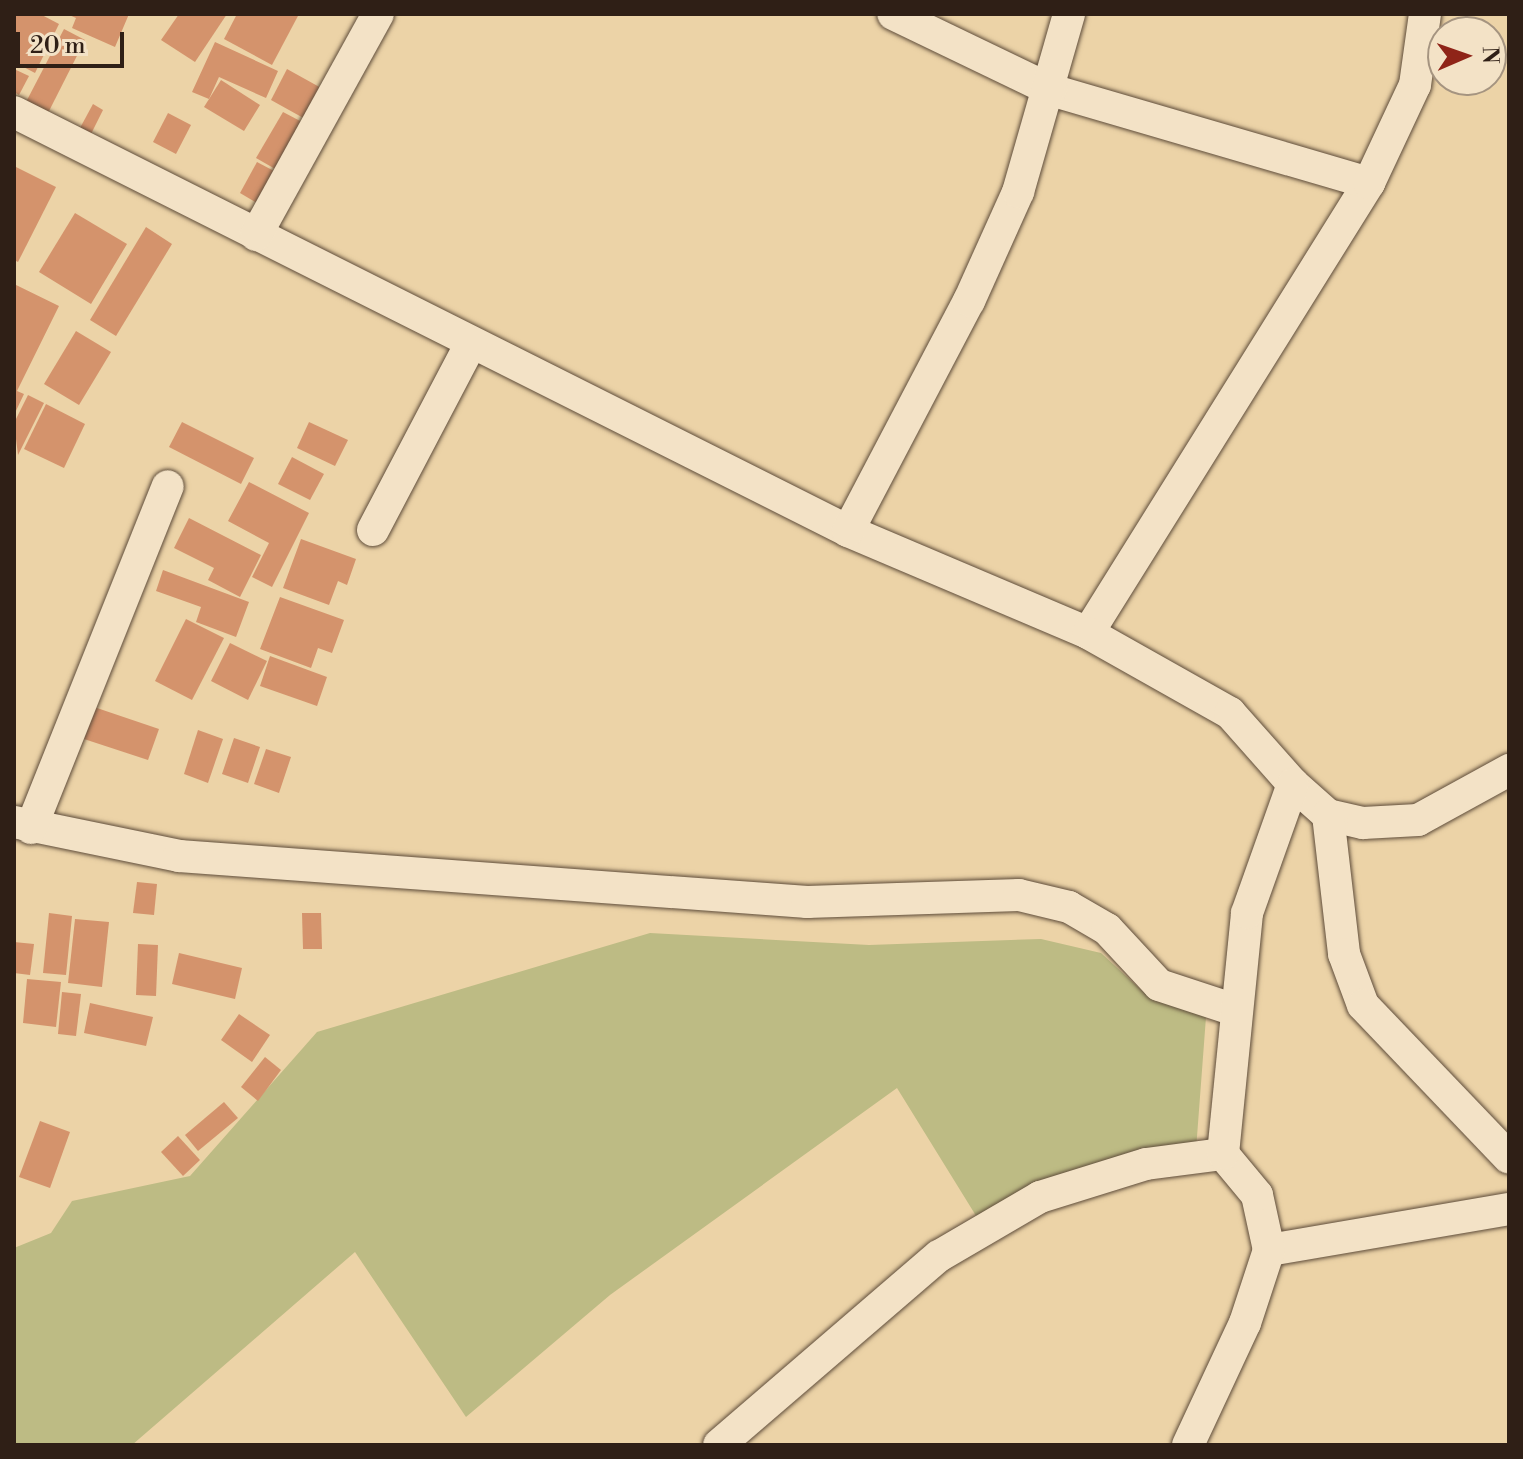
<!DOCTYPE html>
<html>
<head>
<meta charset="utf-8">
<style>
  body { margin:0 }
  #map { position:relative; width:1523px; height:1459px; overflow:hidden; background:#ecd3a7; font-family:"Libre Bodoni",serif }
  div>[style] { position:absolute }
  .green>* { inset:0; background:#bdbb84 }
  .building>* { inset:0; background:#d4936c }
  .roads { filter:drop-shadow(0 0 2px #5e4c3a) drop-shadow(0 0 2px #5e4c3a) }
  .minor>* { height:32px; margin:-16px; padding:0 16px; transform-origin:16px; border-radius:16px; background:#f3e2c6 }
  span { translate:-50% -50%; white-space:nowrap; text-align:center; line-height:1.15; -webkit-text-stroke:6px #f3e2c6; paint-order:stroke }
  .frame { position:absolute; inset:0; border:16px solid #2f1f16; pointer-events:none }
  .north { position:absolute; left:1427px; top:16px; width:80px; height:80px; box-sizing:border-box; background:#f3e2c6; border:2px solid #a59480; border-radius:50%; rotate:88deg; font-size:22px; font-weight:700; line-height:32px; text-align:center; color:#2f1f16 }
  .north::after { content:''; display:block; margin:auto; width:28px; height:36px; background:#8f2418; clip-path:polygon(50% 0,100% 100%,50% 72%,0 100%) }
  .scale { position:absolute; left:16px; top:32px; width:108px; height:36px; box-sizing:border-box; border:4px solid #2f1f16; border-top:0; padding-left:10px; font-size:24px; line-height:28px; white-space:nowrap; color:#2f1f16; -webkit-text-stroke:6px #f3e2c6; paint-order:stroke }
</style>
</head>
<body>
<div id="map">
  <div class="green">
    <i style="clip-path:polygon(650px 933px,869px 945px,1041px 939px,1101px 953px,1151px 999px,1206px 1017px,1196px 1150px,978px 1219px,897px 1088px,610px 1295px,466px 1417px,355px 1252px,132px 1445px,14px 1445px,14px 1248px,51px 1233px,72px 1201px,190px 1176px,317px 1032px)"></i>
  </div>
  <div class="building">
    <i style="clip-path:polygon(14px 14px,40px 14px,59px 24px,35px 73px,14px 62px)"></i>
    <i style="clip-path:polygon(67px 14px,129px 14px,115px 47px,72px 28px,76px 18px)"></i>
    <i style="clip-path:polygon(179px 14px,227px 14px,195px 62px,161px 40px)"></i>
    <i style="clip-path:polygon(237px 14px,299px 14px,272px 65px,224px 39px)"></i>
    <i style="clip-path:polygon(64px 29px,85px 40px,48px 113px,26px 102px)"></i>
    <i style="clip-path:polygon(215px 42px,278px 71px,266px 98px,219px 77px,209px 99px,192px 92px)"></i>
    <i style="clip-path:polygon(14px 69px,29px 76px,19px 95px,14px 92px)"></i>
    <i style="clip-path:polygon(287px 69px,323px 89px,307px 120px,271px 100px)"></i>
    <i style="clip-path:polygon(221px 80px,260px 105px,244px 131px,204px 107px)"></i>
    <i style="clip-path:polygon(93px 104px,103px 110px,91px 134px,80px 128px)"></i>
    <i style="clip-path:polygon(283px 112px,304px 123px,277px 170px,256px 158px)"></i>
    <i style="clip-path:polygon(168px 113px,191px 125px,176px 154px,153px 142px)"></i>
    <i style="clip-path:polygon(257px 162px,274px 171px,257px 203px,240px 193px)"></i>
    <i style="clip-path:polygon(14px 166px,56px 187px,18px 262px,14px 260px)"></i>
    <i style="clip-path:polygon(75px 213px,127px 244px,91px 304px,39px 272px)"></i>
    <i style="clip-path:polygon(146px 227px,172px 244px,116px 336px,90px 320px)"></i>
    <i style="clip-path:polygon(14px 284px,59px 306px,17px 391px,24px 394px,14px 415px)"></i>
    <i style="clip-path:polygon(76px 331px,111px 352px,79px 405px,44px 384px)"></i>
    <i style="clip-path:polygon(28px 395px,44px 403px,18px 455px,14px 423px)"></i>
    <i style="clip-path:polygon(46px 404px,85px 424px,64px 468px,24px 449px)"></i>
    <i style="clip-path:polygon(182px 422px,254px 458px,241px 484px,169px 447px)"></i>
    <i style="clip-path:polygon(309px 422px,348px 440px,335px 466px,297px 448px)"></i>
    <i style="clip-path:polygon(292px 457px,324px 474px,310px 500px,278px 484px)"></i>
    <i style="clip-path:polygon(249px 482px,309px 513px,272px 587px,252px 577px,269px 543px,228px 521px)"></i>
    <i style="clip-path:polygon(189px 518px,261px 555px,240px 597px,208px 580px,214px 568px,174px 548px)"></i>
    <i style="clip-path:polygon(301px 539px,356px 559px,347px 585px,338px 581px,329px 605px,283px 588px)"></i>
    <i style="clip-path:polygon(163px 570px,249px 602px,236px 637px,196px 622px,201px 607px,156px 591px)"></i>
    <i style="clip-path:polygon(280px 597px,344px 620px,332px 653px,318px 648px,311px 668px,260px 649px)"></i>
    <i style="clip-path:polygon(186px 619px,224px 638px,192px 700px,155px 681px)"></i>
    <i style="clip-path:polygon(230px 643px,267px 661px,248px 700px,211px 681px)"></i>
    <i style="clip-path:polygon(270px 656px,327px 677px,317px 706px,260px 686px)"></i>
    <i style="clip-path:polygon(94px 707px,159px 729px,148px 760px,84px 739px)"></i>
    <i style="clip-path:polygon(198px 730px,223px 739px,208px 783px,184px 774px)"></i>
    <i style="clip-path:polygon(234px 738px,260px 747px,248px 783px,222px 774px)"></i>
    <i style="clip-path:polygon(266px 749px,291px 757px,279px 793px,254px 784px)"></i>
    <i style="clip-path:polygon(137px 882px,157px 884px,154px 915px,133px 913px)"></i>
    <i style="clip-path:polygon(49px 913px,72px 916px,66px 975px,43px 973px)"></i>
    <i style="clip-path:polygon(302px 913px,321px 913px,322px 949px,303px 949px)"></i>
    <i style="clip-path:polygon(75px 919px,109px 922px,102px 987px,68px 983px)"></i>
    <i style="clip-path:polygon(14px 942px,34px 944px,30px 975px,14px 973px)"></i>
    <i style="clip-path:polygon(138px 944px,158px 945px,156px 996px,136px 995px)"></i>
    <i style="clip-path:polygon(179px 953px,242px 968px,235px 999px,172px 984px)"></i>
    <i style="clip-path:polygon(27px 979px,61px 982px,56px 1027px,23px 1023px)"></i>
    <i style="clip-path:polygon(62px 992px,81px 994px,76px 1036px,58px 1034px)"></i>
    <i style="clip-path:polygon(90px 1003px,153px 1017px,146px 1046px,84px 1033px)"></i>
    <i style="clip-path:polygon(239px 1014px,270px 1035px,252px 1062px,221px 1040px)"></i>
    <i style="clip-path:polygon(265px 1057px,281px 1070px,258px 1101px,241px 1087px)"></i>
    <i style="clip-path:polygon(224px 1102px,238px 1118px,198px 1151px,185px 1135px)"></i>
    <i style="clip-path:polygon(40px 1121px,70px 1132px,50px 1188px,19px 1177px)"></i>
    <i style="clip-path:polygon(178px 1136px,200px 1160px,183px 1176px,161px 1152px)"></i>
  </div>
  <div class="roads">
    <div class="minor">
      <i style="left:14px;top:112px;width:933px;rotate:26.67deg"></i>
      <i style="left:848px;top:531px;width:261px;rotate:23deg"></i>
      <i style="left:1088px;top:633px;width:531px;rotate:-58.02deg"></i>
      <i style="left:1369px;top:183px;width:331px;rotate:-163.7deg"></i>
      <i style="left:1051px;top:90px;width:175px;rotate:-154.3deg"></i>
      <i style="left:1369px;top:183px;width:108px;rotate:-64.9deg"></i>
      <i style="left:1415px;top:85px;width:72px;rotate:-82deg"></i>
      <i style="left:256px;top:235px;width:252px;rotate:-61.1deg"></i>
      <i style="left:373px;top:530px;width:211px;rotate:-62.3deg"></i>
      <i style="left:848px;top:531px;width:260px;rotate:-62.3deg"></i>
      <i style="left:969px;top:301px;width:120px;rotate:-65.8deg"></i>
      <i style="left:1018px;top:192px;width:185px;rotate:-74deg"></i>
      <i style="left:1088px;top:633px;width:163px;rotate:29.4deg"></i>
      <i style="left:1230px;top:713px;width:95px;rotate:48.4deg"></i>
      <i style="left:1293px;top:784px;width:47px;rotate:41.5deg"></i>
      <i style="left:1328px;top:815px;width:36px;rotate:13deg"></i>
      <i style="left:1363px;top:823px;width:55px;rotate:-3.1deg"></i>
      <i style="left:1418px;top:820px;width:104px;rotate:-28.8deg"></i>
      <i style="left:1328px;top:815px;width:140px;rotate:83.4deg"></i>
      <i style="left:1344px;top:954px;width:54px;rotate:69.6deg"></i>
      <i style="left:1363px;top:1005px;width:211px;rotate:46.3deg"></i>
      <i style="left:14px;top:822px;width:168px;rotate:11.6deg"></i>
      <i style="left:179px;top:856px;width:630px;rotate:4.19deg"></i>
      <i style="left:807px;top:902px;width:212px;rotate:-1.9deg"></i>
      <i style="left:1019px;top:895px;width:51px;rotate:13.5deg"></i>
      <i style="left:1069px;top:907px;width:44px;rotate:30.1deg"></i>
      <i style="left:1107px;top:929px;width:76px;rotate:47.1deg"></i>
      <i style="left:1159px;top:985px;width:80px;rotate:18.2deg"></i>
      <i style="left:31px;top:828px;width:368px;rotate:-68.2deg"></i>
      <i style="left:1269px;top:1250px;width:243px;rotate:-9.7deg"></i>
      <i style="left:719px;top:1445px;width:290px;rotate:-40.7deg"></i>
      <i style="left:939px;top:1256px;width:117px;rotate:-30.3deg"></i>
      <i style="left:1040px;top:1197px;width:111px;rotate:-17.3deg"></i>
      <i style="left:1146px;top:1164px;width:78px;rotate:-7.4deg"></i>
      <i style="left:1188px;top:1445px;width:135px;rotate:-65deg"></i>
      <i style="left:1245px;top:1323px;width:77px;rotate:-71.8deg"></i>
      <i style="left:1269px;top:1250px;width:56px;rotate:-102.3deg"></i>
      <i style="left:1257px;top:1195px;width:53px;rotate:-129.7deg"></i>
      <i style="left:1223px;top:1154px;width:242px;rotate:-84.3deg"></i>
      <i style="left:1247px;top:913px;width:137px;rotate:-70.4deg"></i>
    </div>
  </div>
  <div class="frame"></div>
  <div class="north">N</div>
  <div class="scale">20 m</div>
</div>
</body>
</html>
